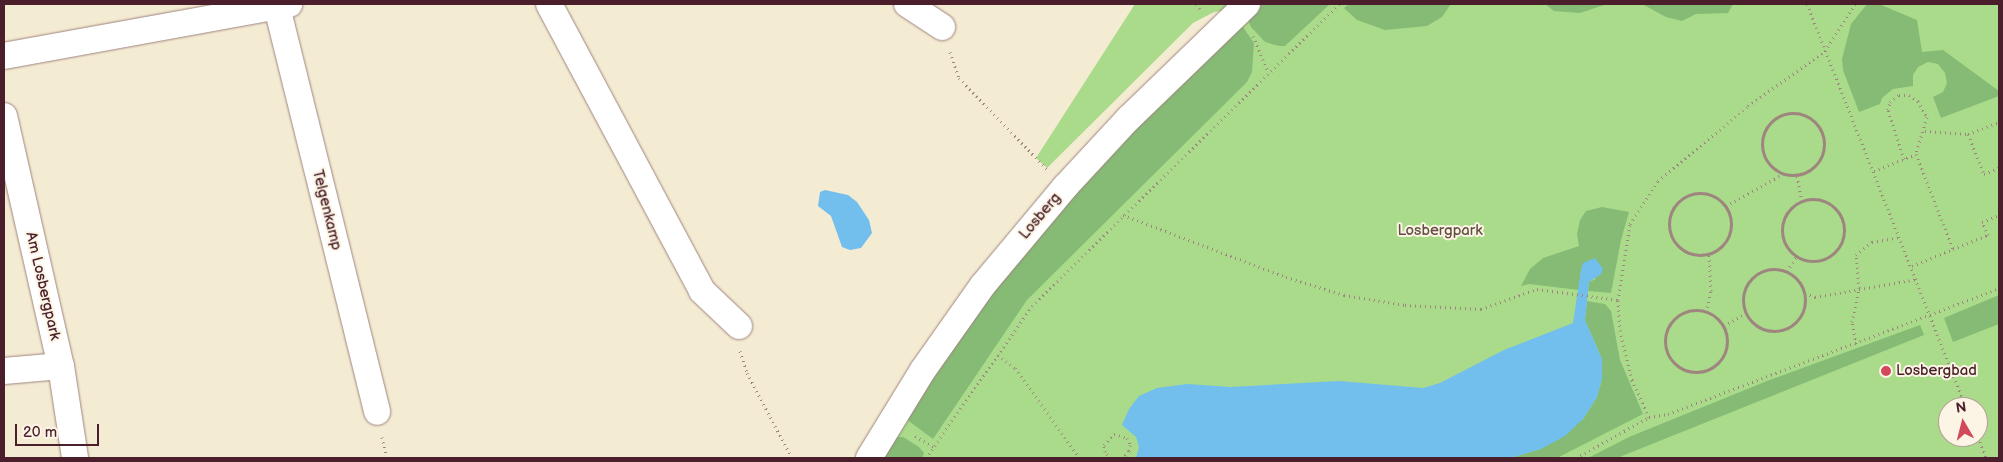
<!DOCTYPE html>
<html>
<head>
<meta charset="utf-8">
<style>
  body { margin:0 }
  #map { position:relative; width:2003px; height:462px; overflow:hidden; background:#f4ebd3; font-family:"Balsamiq Sans",sans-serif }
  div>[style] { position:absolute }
  .green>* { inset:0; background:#a9db8a }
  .forest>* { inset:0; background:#86bb76 }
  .water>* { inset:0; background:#72beec }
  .path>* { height:3px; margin-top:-1.5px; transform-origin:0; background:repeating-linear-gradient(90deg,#9f857f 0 1px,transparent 0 5px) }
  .path>.ring { margin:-1.5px; padding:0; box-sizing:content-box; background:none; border:3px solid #9f857f; border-radius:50% }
  .roads { filter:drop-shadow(0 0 1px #9f857f) drop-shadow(0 0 1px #9f857f) }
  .minor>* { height:26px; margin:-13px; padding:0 13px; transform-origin:13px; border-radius:13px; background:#fff }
  .dots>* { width:14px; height:14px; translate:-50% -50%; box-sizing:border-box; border:2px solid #fcf5e5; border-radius:50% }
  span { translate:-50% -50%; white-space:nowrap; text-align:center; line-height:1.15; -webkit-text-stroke:4px #fcf5e5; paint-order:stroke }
  .street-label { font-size:15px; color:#4a1f2b }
  .park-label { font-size:15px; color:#624e43 }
  .poi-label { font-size:15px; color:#4a1f2b }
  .left { translate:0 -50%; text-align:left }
  .frame { position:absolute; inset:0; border:5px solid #4a1f2b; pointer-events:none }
  .north { position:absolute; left:1938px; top:397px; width:50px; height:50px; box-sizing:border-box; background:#fcf5e5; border:1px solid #b59f9b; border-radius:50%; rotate:352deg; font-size:14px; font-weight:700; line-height:20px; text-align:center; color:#4a1f2b }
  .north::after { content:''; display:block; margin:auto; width:18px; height:22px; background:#d1495b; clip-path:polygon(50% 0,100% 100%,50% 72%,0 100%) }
  .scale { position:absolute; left:15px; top:424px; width:84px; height:22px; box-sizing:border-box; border:2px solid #4a1f2b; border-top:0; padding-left:6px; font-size:15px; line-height:18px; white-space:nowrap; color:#4a1f2b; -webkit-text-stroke:4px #fcf5e5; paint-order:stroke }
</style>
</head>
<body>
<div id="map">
  <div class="green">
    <i style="clip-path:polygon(1135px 4px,1230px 4px,1235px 9px,1214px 12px,1193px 23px,1047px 168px,1036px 158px)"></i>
    <i style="clip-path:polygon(evenodd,1259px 4px,1999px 4px,1999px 458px,882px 458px,906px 419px,1259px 4px,1948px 407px,1978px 407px,1978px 437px,1948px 437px,1948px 407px)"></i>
  </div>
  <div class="forest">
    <i style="clip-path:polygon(1259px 4px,1330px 4px,1285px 46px,1279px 46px,1265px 42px,1251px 27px,1247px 18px)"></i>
    <i style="clip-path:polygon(1349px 4px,1451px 4px,1442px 17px,1427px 26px,1385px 30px,1357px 20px,1344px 8px)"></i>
    <i style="clip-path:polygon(1545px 4px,1607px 4px,1580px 13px,1554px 11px)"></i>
    <i style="clip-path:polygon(1642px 4px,1733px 4px,1728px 13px,1696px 14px,1682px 21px,1666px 17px)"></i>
    <i style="clip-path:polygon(1867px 4px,1879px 4px,1917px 20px,1922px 52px,1943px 50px,1999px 91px,1999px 96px,1941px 118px,1933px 97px,1943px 92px,1947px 83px,1945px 73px,1938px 64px,1928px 62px,1918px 67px,1913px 75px,1913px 86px,1893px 89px,1882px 98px,1880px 104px,1859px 112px,1843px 70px,1842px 59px,1851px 24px)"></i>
    <i style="clip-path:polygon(1239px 26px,1243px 27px,1254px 43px,1252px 72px,1247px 82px,1027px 300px,933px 439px,906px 419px,999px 278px,1129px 129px)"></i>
    <i style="clip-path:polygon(1602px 207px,1629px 212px,1621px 240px,1611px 293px,1588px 291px,1589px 282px,1596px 279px,1581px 270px,1579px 290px,1529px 284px,1521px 286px,1530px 269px,1543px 258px,1579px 246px,1577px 234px,1580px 220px,1586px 211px)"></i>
    <i style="clip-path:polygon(1999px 295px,1999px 324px,1953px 342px,1944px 318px)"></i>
    <i style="clip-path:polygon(1587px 301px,1605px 304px,1611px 311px,1620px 360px,1643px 414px,1557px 458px,1511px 458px,1541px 449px,1583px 419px,1597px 397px,1602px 379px,1602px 359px,1585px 320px)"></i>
    <i style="clip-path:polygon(1920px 325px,1924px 335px,1617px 458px,1588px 458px,1629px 437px,1767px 381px)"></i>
    <i style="clip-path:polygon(895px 437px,903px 437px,919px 447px,924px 453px,922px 458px,882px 458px)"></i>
  </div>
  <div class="water">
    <i style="clip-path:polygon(825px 190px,848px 195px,857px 202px,869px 220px,872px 233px,861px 248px,850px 250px,842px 247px,831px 216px,818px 206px,820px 192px)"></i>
    <i style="clip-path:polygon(1595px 258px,1603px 269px,1601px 274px,1589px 282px,1585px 320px,1602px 359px,1602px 379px,1597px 397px,1583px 419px,1565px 436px,1541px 449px,1511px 458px,1136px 458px,1139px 447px,1136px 437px,1122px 425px,1129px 409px,1139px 396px,1157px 388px,1187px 384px,1231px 387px,1339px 381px,1423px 388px,1440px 383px,1504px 350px,1573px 323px,1581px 270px,1583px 263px)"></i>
  </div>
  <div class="path">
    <i style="left:1196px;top:4px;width:10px;rotate:53deg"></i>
    <i style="left:1807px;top:4px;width:433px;rotate:68.5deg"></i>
    <i style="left:1253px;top:36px;width:39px;rotate:67deg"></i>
    <i style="left:950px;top:52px;width:28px;rotate:71deg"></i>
    <i style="left:959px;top:78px;width:127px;rotate:46deg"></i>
    <i class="ring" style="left:1762px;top:113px;width:59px;height:59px"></i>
    <i style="left:1925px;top:131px;width:43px;rotate:4deg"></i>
    <i style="left:1968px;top:134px;width:33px;rotate:-21deg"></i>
    <i style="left:1968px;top:134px;width:43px;rotate:68.2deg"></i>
    <i style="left:1984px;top:174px;width:16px;rotate:-22deg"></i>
    <i style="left:1904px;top:159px;width:52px;rotate:-108.1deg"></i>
    <i style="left:1888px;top:110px;width:8px;rotate:-76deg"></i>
    <i style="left:1890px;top:102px;width:11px;rotate:-38deg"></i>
    <i style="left:1899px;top:95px;width:10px"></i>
    <i style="left:1909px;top:95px;width:11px;rotate:34deg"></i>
    <i style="left:1918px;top:101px;width:18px;rotate:61deg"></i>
    <i style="left:1927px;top:117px;width:39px;rotate:107deg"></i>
    <i style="left:1874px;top:171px;width:45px;rotate:-22deg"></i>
    <i style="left:1916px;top:154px;width:102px;rotate:68.7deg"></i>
    <i style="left:1953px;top:249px;width:38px;rotate:-22deg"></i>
    <i style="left:1988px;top:235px;width:14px;rotate:-115deg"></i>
    <i style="left:1982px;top:222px;width:18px;rotate:-22deg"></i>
    <i style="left:1797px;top:176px;width:25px;rotate:79deg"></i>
    <i class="ring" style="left:1669px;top:193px;width:59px;height:59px"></i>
    <i class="ring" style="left:1782px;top:199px;width:59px;height:59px"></i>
    <i style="left:1726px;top:206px;width:65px;rotate:-29.3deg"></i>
    <i style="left:1123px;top:215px;width:174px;rotate:20.8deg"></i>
    <i style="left:1286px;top:277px;width:61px;rotate:17.2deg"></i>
    <i style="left:1344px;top:295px;width:62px;rotate:9.3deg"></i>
    <i style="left:1405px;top:305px;width:76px;rotate:3deg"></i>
    <i style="left:1481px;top:309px;width:59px;rotate:-19.7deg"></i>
    <i style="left:1537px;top:289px;width:82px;rotate:7.7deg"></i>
    <i style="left:1912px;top:266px;width:44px;rotate:-22.5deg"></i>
    <i class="ring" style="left:1743px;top:269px;width:59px;height:59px"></i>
    <i style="left:1787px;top:271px;width:17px;rotate:-57deg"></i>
    <i style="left:1805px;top:293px;width:11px;rotate:22deg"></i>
    <i style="left:1815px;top:297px;width:104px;rotate:-10deg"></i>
    <i class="ring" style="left:1665px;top:310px;width:59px;height:59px"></i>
    <i style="left:1706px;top:312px;width:22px;rotate:-77deg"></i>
    <i style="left:1711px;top:291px;width:37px;rotate:-93deg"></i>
    <i style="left:1724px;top:326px;width:26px;rotate:-31deg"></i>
    <i style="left:1856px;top:344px;width:22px;rotate:-100deg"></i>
    <i style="left:1852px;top:322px;width:35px;rotate:-78deg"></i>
    <i style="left:1859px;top:288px;width:33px;rotate:-95deg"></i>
    <i style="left:1856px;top:255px;width:21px;rotate:-39deg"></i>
    <i style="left:1872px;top:242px;width:28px;rotate:-10deg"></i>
    <i style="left:740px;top:351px;width:23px;rotate:72deg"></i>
    <i style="left:747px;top:373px;width:96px;rotate:62.1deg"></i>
    <i style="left:998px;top:355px;width:21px;rotate:37deg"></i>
    <i style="left:1015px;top:368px;width:111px;rotate:54.2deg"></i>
    <i style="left:1649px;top:417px;width:41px;rotate:-114.7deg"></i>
    <i style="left:1632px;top:380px;width:50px;rotate:-103.8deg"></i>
    <i style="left:1620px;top:331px;width:31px;rotate:-94deg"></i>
    <i style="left:1618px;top:300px;width:77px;rotate:-81deg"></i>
    <i style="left:1630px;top:224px;width:51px;rotate:-56.9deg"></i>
    <i style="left:1658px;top:181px;width:117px;rotate:-39.8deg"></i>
    <i style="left:1748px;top:106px;width:95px;rotate:-35.5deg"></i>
    <i style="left:1825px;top:51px;width:56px;rotate:-57.4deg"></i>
    <i style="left:915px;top:436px;width:22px;rotate:30deg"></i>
    <i style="left:382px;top:437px;width:22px;rotate:77deg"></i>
    <i style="left:1978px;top:437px;width:22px;rotate:69deg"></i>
    <i style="left:926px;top:458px;width:185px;rotate:-55.1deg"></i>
    <i style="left:1032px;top:306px;width:431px;rotate:-44.5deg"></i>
    <i style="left:1111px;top:458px;width:8px;rotate:-135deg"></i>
    <i style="left:1105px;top:452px;width:7px;rotate:-98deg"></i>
    <i style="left:1104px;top:445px;width:15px;rotate:-48deg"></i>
    <i style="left:1114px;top:434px;width:14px;rotate:17deg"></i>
    <i style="left:1127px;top:438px;width:8px;rotate:67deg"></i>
    <i style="left:1130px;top:445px;width:6px;rotate:99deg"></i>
    <i style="left:1129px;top:451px;width:9px;rotate:131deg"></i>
    <i style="left:1576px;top:458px;width:84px;rotate:-29.3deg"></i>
    <i style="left:1649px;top:417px;width:19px;rotate:-9deg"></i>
    <i style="left:1668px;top:414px;width:354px;rotate:-20.8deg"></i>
  </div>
  <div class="roads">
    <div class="minor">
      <i style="left:549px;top:4px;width:325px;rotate:61.9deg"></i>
      <i style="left:702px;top:291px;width:51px;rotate:43.4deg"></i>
      <i style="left:907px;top:4px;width:42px;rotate:33.3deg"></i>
      <i style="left:277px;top:7px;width:417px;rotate:76.1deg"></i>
      <i style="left:4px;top:56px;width:290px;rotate:-10.3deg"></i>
      <i style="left:4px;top:116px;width:256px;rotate:77.2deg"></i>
      <i style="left:61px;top:366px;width:93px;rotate:81.3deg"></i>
      <i style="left:4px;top:371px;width:57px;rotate:-5deg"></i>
      <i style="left:869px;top:458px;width:103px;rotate:-58.5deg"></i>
      <i style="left:923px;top:370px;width:104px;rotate:-54.8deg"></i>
      <i style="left:983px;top:285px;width:128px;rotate:-50.1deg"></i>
      <i style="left:1065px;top:187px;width:94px;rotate:-47.2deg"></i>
      <i style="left:1129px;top:118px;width:164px;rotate:-44deg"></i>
    </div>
  </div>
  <div class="dots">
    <i style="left:1886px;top:371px;background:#d1495b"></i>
  </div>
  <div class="street-label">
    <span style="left:327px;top:210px;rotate:76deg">Telgenkamp</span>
    <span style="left:1040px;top:216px;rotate:-50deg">Losberg</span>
    <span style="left:43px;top:286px;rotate:77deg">Am Losbergpark</span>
  </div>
  <div class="park-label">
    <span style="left:1440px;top:231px">Losbergpark</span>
  </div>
  <div class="poi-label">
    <span class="left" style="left:1896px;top:371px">Losbergbad</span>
  </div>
  <div class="frame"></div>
  <div class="north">N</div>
  <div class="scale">20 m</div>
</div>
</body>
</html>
